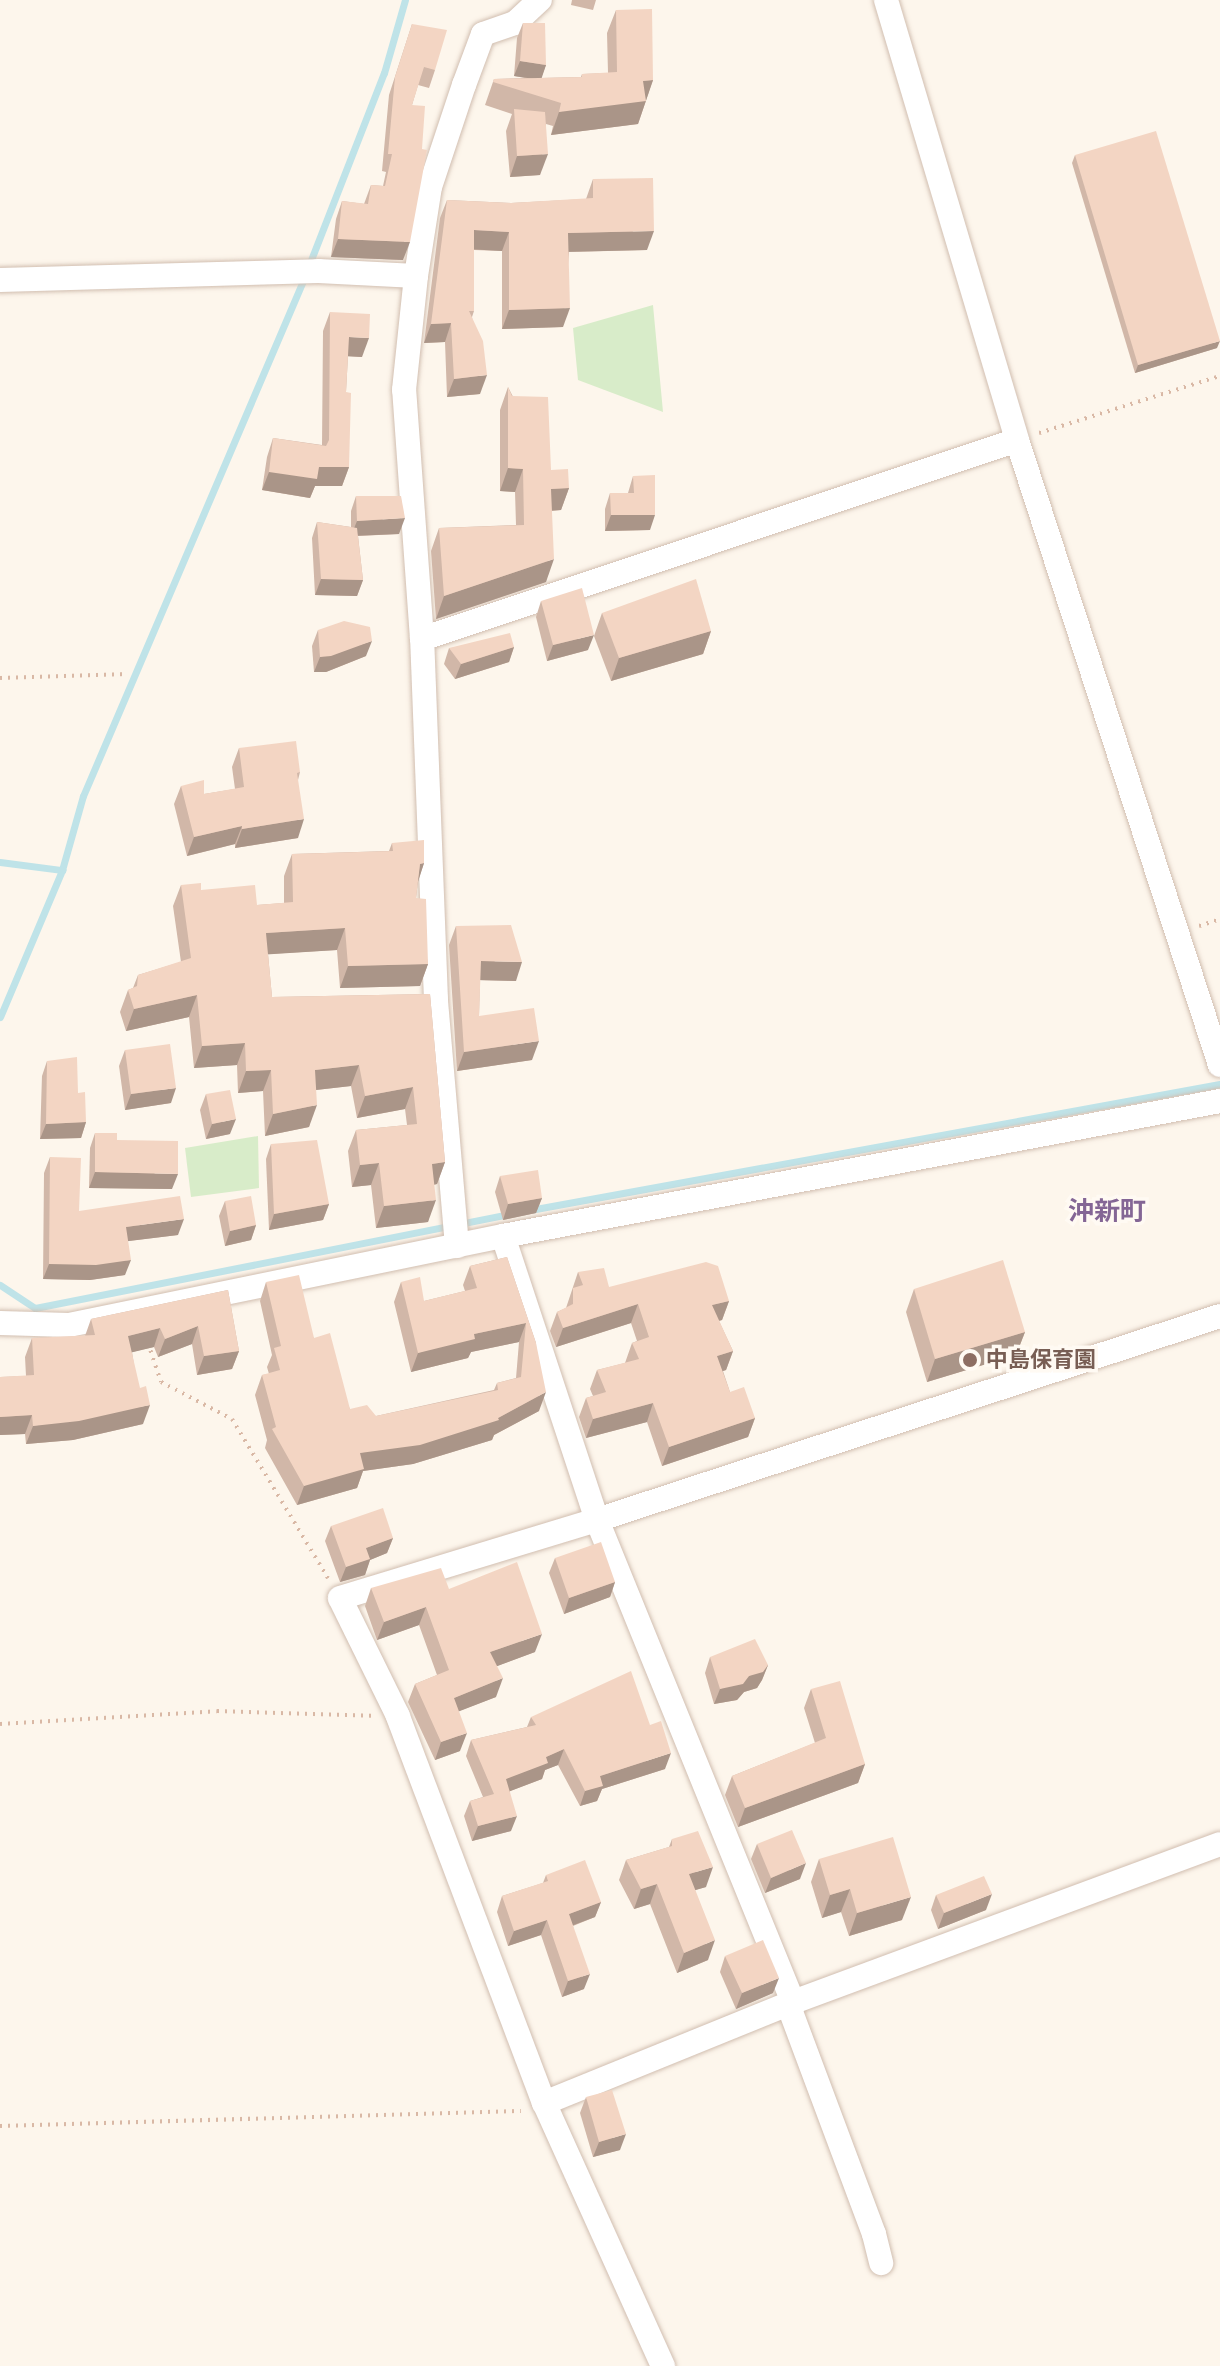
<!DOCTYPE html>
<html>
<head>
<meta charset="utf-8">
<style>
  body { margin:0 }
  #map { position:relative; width:1220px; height:2366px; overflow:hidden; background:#fdf6ec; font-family:"DM Sans","Noto Sans JP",sans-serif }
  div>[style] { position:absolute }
  .green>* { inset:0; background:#d8ecc9 }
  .stream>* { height:7px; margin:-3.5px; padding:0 3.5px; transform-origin:3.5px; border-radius:3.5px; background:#bfe3e8 }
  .path>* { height:4px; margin-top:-2px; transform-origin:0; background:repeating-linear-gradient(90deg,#d9b8a5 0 2px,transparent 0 8px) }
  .roads { filter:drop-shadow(0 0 2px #d1beb0) drop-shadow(0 0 2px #d1beb0) }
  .minor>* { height:24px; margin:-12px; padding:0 12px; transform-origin:12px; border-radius:12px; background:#fff }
  .wall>* { inset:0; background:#d1b7a8 }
  .shaded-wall>* { inset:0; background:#aa9588 }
  .building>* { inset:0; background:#f3d5c3 }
  .dots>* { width:22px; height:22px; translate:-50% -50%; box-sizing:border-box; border:4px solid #fffaf3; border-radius:50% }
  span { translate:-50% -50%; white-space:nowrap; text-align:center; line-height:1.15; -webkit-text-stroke:7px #fffaf3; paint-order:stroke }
  .education-label { font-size:22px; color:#785e54; font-weight:700 }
  .left { translate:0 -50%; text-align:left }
  .quarter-label { font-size:26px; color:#846695; font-weight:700 }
</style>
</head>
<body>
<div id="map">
  <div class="green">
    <i style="clip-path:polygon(653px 305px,663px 412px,578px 380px,573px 328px)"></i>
    <i style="clip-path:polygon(258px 1136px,259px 1188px,191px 1197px,185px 1148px)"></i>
  </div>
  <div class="stream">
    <i style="left:309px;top:265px;width:206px;rotate:-68.7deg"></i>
    <i style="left:384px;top:73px;width:76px;rotate:-74deg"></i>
    <i style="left:0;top:862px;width:63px;rotate:7.4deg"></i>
    <i style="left:0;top:1017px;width:160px;rotate:-67.1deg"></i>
    <i style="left:62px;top:870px;width:77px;rotate:-74.2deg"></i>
    <i style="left:83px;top:796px;width:565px;rotate:-66.88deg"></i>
    <i style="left:530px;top:1210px;width:701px;rotate:-10.35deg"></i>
    <i style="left:0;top:1285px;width:42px;rotate:33.3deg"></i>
    <i style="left:35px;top:1308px;width:484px;rotate:-11.2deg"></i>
  </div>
  <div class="path">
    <i style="left:1039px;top:433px;width:190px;rotate:-17.5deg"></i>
    <i style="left:0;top:678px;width:128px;rotate:-1.8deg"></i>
    <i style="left:1199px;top:926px;width:22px;rotate:-18deg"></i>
    <i style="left:148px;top:1343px;width:41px;rotate:71.6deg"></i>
    <i style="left:161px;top:1382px;width:80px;rotate:27.5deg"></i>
    <i style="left:232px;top:1419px;width:186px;rotate:58.9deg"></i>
    <i style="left:0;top:1724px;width:217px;rotate:-3.4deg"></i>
    <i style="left:217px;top:1711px;width:155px;rotate:1.8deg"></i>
    <i style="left:0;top:2126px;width:521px;rotate:-1.65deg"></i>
  </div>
  <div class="roads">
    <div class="minor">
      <i style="left:886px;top:0;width:459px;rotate:73.4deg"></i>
      <i style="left:1017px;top:440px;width:657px;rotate:72.01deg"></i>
      <i style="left:0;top:280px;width:318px;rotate:-1.6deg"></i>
      <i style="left:318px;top:271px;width:98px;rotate:2.9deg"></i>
      <i style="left:422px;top:639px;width:627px;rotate:-18.49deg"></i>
      <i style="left:503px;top:1236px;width:299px;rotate:71.7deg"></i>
      <i style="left:597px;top:1520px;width:520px;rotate:67.87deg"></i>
      <i style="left:793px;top:2002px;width:10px;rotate:101deg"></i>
      <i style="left:791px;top:2012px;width:237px;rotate:69.5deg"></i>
      <i style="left:874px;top:2234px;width:30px;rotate:76deg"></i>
      <i style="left:457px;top:1246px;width:247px;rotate:-94.9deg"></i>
      <i style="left:436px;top:1000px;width:361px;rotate:-92.2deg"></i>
      <i style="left:422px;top:639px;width:250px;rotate:-94.1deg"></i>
      <i style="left:404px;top:390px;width:115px;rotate:-84deg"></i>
      <i style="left:416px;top:276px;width:90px;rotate:-81.1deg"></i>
      <i style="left:430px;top:187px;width:108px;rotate:-71.6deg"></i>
      <i style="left:464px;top:85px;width:54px;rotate:-69.6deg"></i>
      <i style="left:483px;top:34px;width:34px;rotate:-19deg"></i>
      <i style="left:515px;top:23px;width:34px;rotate:-43deg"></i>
      <i style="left:0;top:1323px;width:69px;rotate:1.7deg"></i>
      <i style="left:69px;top:1325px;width:443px;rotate:-11.6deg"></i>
      <i style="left:503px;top:1236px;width:730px;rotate:-10.66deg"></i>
      <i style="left:544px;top:2103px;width:269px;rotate:-22.1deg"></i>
      <i style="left:793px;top:2002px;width:455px;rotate:-20.3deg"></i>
      <i style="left:663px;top:2366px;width:289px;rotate:-114.3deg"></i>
      <i style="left:544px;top:2103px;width:414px;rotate:-110.7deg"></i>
      <i style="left:398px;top:1716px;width:131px;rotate:-116.2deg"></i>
      <i style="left:340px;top:1598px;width:269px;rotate:-16.9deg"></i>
      <i style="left:597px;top:1520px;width:656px;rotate:-18.13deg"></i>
    </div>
  </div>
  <div class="wall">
    <i style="clip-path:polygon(572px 0,596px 0,593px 10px,571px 5px)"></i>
    <i style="clip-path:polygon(616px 10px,653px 80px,638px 124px,551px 135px,553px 126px,546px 124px,540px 175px,510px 177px,506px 131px,512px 114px,485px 105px,494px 79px,525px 78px,514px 76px,517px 38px,523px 23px,546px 65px,541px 78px,581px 77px,582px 74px,608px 73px,607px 33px)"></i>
    <i style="clip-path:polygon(412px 24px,435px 70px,429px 88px,418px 85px,412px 105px,403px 260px,331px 257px,336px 219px,342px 201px,364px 204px,371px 185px,383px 186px,386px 172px,382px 171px,389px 95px)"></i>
    <i style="clip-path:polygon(1075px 155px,1217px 348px,1135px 373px,1072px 163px)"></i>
    <i style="clip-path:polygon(593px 179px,647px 250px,569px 252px,563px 327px,502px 329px,502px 251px,474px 250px,474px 311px,472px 317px,480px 394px,447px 397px,445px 342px,424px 343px,440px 218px,447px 200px,511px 203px,586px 199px)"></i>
    <i style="clip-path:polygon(330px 312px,362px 357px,348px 356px,346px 392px,349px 467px,342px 486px,315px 486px,310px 498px,262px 490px,267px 457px,273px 438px,322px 445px,323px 331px)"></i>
    <i style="clip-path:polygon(508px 387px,551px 470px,569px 488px,561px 510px,552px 511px,546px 582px,436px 619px,431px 551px,439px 528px,516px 525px,515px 492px,500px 491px,500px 410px)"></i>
    <i style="clip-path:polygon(633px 476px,650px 530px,605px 531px,605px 509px,610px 493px,628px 493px)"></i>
    <i style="clip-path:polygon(356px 496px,399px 534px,358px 536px,363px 580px,357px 596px,315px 595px,312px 538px,317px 522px,351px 527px,351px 511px)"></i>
    <i style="clip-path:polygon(541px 601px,588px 650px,547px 661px,536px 617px)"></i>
    <i style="clip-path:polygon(602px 613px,711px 631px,703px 654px,611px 681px,594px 636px)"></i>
    <i style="clip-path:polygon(318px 630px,366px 656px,326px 672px,314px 672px,312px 646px)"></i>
    <i style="clip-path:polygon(514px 647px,509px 662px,455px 679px,444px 664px,449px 648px)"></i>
    <i style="clip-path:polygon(239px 748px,300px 772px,298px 780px,298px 838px,235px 848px,235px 844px,187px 856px,174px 804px,181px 786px,204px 794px,235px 789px,232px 767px)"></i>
    <i style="clip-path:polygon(392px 843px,424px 863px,418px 881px,416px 898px,428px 964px,420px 986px,340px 988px,337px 950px,268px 954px,272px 997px,430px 994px,445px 1162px,437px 1184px,434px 1185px,428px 1222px,376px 1228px,371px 1185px,352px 1187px,348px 1151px,356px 1130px,407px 1125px,405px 1109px,357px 1118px,351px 1086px,316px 1090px,309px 1127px,265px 1136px,263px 1091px,238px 1093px,237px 1065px,194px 1068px,189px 1017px,126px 1031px,120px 1012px,128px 990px,133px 988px,138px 975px,181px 962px,173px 906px,181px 885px,257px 905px,284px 903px,284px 876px,292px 854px,389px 851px)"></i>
    <i style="clip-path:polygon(456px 926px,516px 981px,480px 980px,479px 1016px,532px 1060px,457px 1071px,449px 945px)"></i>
    <i style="clip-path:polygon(125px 1050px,171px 1103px,125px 1110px,119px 1066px)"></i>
    <i style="clip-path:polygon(47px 1061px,86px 1122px,81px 1138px,40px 1139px,42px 1076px)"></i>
    <i style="clip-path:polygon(206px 1094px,230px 1134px,206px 1139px,200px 1110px)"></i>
    <i style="clip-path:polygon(95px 1133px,117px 1140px,172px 1189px,89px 1188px,90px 1148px)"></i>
    <i style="clip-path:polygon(271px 1144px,329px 1204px,323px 1220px,269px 1230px,266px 1159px)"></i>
    <i style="clip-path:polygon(50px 1157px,79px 1211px,178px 1235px,128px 1241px,125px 1275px,90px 1280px,43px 1279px,44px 1173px)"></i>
    <i style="clip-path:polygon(500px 1176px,542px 1198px,536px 1213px,503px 1220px,495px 1192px)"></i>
    <i style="clip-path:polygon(225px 1201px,256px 1225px,251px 1240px,225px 1246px,219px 1216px)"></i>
    <i style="clip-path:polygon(507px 1257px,536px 1343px,539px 1411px,494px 1435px,492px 1440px,413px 1464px,363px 1471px,357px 1488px,297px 1505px,265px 1448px,267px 1440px,255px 1395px,262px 1375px,269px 1374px,267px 1367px,272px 1355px,260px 1301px,266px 1282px,314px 1338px,350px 1409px,376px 1416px,494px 1390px,497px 1383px,516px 1378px,519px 1342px,471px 1352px,468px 1358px,411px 1372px,394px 1302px,401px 1282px,424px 1301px,465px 1291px,463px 1285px,470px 1266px)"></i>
    <i style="clip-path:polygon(578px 1272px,609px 1287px,729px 1301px,722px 1320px,719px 1321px,733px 1351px,726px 1370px,723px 1371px,730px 1392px,755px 1418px,748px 1437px,662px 1466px,647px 1422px,586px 1438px,579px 1417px,586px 1398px,593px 1396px,590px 1389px,597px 1370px,625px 1363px,632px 1343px,637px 1341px,631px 1323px,556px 1347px,550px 1331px,557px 1312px,566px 1308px)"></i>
    <i style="clip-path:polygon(914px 1289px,1025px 1332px,1016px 1355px,927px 1382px,906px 1312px)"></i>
    <i style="clip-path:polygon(228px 1290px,239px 1351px,232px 1369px,197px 1375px,192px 1344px,158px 1357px,154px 1347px,132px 1352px,143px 1424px,73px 1440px,26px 1444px,25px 1434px,0 1435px,0 1377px,26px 1376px,25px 1357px,32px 1338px,85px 1336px,91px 1319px)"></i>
    <i style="clip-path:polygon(331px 1526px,393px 1538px,387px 1553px,370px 1560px,365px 1575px,340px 1582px,325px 1541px)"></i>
    <i style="clip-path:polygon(555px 1558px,615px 1582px,610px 1597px,564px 1614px,549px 1573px)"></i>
    <i style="clip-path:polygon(371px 1588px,449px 1589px,535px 1652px,497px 1666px,496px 1697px,459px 1711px,460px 1751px,435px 1760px,408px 1702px,415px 1684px,437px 1675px,419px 1625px,377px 1640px,365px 1606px)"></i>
    <i style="clip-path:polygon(710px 1657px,768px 1665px,762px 1680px,757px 1688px,744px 1692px,737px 1700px,714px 1704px,705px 1673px)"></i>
    <i style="clip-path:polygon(811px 1689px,865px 1764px,858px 1783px,738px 1827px,725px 1795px,732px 1776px,815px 1743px,804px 1708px)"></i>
    <i style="clip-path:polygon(531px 1717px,665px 1769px,602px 1789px,597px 1801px,580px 1806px,558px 1765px,545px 1770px,542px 1779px,510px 1791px,511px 1831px,472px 1841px,464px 1816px,470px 1801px,483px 1797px,466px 1756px,471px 1740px,527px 1727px)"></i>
    <i style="clip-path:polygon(672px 1839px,706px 1887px,695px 1890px,708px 1960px,677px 1973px,650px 1904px,634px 1909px,619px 1880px,626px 1860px,669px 1847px)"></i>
    <i style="clip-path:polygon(757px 1844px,800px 1879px,765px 1893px,751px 1859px)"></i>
    <i style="clip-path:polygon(819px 1859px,902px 1920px,849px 1936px,841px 1912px,822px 1918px,811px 1882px)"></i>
    <i style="clip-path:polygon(546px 1875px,601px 1902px,595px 1917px,573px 1926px,584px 1989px,562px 1997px,541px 1935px,508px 1946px,497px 1912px,502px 1896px,543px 1883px)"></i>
    <i style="clip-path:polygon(936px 1895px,986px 1910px,938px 1929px,931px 1910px)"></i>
    <i style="clip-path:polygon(725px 1956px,773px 1993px,736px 2009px,720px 1972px)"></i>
    <i style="clip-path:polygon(586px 2097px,620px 2150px,593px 2157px,580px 2113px)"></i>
  </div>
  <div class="shaded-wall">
    <i style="clip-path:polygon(520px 61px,546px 65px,541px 80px,514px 76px)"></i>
    <i style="clip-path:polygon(653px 80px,638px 124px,551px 135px,559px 112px,643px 81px)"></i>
    <i style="clip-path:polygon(548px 154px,540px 175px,510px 177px,517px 156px)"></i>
    <i style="clip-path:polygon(474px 230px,509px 232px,502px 251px,467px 249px)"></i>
    <i style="clip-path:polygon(654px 231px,647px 250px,561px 252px,568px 233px)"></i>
    <i style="clip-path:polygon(338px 239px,410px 242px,403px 260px,331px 257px)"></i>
    <i style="clip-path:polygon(570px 308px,563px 327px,502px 329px,509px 310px)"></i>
    <i style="clip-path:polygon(451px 323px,445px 342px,424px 343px,431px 324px)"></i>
    <i style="clip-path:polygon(349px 337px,369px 338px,362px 357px,342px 356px)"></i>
    <i style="clip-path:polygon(1220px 341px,1217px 348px,1135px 373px,1138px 365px)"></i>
    <i style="clip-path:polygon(487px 375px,480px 394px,447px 397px,454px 379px)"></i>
    <i style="clip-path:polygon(319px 467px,349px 467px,342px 486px,315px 486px,310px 498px,262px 490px,269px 472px)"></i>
    <i style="clip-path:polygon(508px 468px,523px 469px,515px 492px,500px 491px)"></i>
    <i style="clip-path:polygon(569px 488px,561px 510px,543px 511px,551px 489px)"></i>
    <i style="clip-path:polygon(611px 515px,655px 515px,650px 530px,605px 531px)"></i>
    <i style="clip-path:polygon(405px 518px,399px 534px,351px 536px,357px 521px)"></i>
    <i style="clip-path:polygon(554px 559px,546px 582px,436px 619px,444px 596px)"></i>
    <i style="clip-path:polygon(321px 579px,363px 580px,357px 596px,315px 595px)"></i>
    <i style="clip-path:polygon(711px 631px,703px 654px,611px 681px,619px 658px)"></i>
    <i style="clip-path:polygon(594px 635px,588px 650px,547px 661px,553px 645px)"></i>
    <i style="clip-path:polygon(372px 641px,366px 656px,326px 672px,314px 672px,320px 657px)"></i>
    <i style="clip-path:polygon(514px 647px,509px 662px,455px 679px,461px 664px)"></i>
    <i style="clip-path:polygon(304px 819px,298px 838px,235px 848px,242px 829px)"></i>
    <i style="clip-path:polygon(242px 826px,235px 844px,187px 856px,194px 837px)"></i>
    <i style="clip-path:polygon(424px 863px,417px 885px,420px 864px)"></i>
    <i style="clip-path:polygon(345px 928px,337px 950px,258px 955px,266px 933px)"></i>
    <i style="clip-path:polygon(481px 961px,522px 962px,516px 981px,474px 980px)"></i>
    <i style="clip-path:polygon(428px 964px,420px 986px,340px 988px,348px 966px)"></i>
    <i style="clip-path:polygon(197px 995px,189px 1017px,126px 1031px,134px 1009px)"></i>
    <i style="clip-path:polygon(539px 1041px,532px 1060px,457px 1071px,464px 1052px)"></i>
    <i style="clip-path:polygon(245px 1043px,237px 1065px,194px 1068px,202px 1046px)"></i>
    <i style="clip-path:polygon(359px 1065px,351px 1086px,307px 1091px,315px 1070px)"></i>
    <i style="clip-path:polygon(271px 1070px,263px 1091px,238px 1093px,246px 1071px)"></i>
    <i style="clip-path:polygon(413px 1087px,405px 1109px,357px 1118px,365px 1096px)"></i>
    <i style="clip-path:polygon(176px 1088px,171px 1103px,125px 1110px,131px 1094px)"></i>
    <i style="clip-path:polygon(317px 1105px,309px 1127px,265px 1136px,273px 1114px)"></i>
    <i style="clip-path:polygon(236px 1119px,230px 1134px,206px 1139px,212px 1124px)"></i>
    <i style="clip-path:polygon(86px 1122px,81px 1138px,40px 1139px,46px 1124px)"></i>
    <i style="clip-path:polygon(445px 1162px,437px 1184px,424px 1186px,432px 1164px)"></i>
    <i style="clip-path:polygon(379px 1163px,371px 1185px,352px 1187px,360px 1165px)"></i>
    <i style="clip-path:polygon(95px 1172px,178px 1174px,172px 1189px,89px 1188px)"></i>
    <i style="clip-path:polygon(542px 1198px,536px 1213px,503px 1220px,508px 1204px)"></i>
    <i style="clip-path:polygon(436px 1200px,428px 1222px,376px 1228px,384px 1206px)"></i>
    <i style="clip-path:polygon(329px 1204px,323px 1220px,269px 1230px,274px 1214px)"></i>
    <i style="clip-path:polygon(184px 1219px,178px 1235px,121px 1242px,126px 1227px)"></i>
    <i style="clip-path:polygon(256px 1225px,251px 1240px,225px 1246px,230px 1231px)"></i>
    <i style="clip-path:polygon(131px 1260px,125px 1275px,90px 1280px,43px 1279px,49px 1264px)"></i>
    <i style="clip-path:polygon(729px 1301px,722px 1320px,705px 1324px,712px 1305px)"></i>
    <i style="clip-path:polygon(638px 1304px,631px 1323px,556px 1347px,563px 1328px)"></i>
    <i style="clip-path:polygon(526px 1323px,519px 1342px,471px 1352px,468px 1358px,411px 1372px,418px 1353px,474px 1334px)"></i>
    <i style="clip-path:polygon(198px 1326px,192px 1344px,158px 1357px,165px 1339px)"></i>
    <i style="clip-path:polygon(160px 1328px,154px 1347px,121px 1355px,128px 1336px)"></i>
    <i style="clip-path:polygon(1025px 1332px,1016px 1355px,927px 1382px,935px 1359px)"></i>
    <i style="clip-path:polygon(239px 1351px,232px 1369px,197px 1375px,204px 1356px)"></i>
    <i style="clip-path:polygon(733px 1351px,726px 1370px,710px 1375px,717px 1356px)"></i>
    <i style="clip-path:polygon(546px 1392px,539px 1411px,494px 1435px,492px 1440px,413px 1464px,363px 1471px,357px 1488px,297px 1505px,304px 1486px,360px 1453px,498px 1418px)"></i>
    <i style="clip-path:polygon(653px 1403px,647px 1422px,586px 1438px,593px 1419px)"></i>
    <i style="clip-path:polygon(150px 1405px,143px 1424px,73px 1440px,26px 1444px,33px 1426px)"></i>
    <i style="clip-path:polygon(32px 1415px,25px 1434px,0 1435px,0 1417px)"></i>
    <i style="clip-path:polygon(755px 1418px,748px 1437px,662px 1466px,669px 1447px)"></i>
    <i style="clip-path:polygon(393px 1538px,387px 1553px,370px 1560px,365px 1575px,340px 1582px,346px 1567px,366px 1548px)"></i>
    <i style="clip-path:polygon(615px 1582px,610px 1597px,564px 1614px,569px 1598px)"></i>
    <i style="clip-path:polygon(426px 1607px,419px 1625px,377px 1640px,384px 1622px)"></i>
    <i style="clip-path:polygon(542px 1634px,535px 1652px,484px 1671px,490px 1652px)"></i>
    <i style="clip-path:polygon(768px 1665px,762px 1680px,757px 1688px,744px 1692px,737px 1700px,714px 1704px,720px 1689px,749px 1676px)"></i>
    <i style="clip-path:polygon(503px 1678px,496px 1697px,447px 1716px,454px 1698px)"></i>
    <i style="clip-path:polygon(467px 1733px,460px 1751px,435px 1760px,441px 1742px)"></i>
    <i style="clip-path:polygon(564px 1749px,558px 1765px,545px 1770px,542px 1779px,500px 1795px,506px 1779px,546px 1757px)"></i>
    <i style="clip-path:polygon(671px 1753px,665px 1769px,602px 1789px,597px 1801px,580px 1806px,585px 1791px,600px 1776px)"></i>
    <i style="clip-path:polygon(865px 1764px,858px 1783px,738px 1827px,745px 1808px)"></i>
    <i style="clip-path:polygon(517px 1816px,511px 1831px,472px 1841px,478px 1826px)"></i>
    <i style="clip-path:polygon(806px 1863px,800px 1879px,765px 1893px,771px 1878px)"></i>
    <i style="clip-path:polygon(713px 1867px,706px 1887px,682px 1894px,689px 1874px)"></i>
    <i style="clip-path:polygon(657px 1884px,650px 1904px,634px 1909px,641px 1889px)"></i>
    <i style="clip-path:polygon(850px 1889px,841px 1912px,822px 1918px,830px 1895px)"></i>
    <i style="clip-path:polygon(992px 1894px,986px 1910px,938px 1929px,944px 1913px)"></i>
    <i style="clip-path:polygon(911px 1897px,902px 1920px,849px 1936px,857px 1913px)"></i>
    <i style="clip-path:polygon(601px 1902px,595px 1917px,563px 1929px,569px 1914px)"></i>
    <i style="clip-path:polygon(547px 1920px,541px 1935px,508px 1946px,514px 1931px)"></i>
    <i style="clip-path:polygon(715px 1940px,708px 1960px,677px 1973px,684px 1953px)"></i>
    <i style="clip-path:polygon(590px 1974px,584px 1989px,562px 1997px,568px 1981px)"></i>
    <i style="clip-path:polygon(779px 1978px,773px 1993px,736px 2009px,742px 1993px)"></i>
    <i style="clip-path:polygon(626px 2134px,620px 2150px,593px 2157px,599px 2142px)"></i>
  </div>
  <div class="building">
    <i style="clip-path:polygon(652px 9px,653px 80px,643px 81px,646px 101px,559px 112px,561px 103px,493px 82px,494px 79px,582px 77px,582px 74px,617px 72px,616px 10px)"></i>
    <i style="clip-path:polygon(523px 23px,545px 23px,546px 65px,520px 61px)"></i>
    <i style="clip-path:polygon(412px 24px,447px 30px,435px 70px,424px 67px,412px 105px,425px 106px,422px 149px,427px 150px,410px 242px,338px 239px,342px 201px,368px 204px,371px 185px,385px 186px,392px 154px,388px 154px,395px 77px)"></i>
    <i style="clip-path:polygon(514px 109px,545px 112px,548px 154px,517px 156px)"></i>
    <i style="clip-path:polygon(1156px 131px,1220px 341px,1138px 365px,1075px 155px)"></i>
    <i style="clip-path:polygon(653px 178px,654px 231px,568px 233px,570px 308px,509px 310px,509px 232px,474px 230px,474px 311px,469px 311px,483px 341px,487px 375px,454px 379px,451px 323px,431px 324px,447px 200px,511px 203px,593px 198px,593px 179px)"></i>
    <i style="clip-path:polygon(330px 312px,370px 314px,369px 338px,349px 337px,346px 392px,351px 393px,349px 467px,319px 467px,317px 479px,269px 472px,273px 438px,326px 446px,329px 440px)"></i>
    <i style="clip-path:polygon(508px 387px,512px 396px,548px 397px,551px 470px,568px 469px,569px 488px,551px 489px,554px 559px,444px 596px,439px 528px,524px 525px,523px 469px,508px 468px)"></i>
    <i style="clip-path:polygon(655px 475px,655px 515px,611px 515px,610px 493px,634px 493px,633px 476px)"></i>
    <i style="clip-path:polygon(356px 496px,401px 496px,405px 518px,357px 521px)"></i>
    <i style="clip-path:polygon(317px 522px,357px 528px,363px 580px,321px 579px)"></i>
    <i style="clip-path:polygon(696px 579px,711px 631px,619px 658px,602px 613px)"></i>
    <i style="clip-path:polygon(582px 588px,594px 635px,553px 645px,541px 601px)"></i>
    <i style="clip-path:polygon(344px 621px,370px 627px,372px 641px,331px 656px,320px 657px,318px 630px)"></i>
    <i style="clip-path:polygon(510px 633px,514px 647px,461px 664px,449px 648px)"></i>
    <i style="clip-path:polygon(296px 741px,300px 772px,297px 773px,304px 819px,242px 829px,242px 826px,194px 837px,181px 786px,204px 780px,204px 794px,244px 787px,239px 748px)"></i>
    <i style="clip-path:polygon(424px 840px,424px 863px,420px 864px,416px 898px,426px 899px,428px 964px,348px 966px,345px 928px,266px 933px,272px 997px,430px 994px,445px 1162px,432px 1164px,436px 1200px,384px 1206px,379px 1163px,360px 1165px,356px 1130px,417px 1124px,413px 1087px,365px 1096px,359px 1065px,315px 1070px,317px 1105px,273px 1114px,271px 1070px,246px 1071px,245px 1043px,202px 1046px,197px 995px,134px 1009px,128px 990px,137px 986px,138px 975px,191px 958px,181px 885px,201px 883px,201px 890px,255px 885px,257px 905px,293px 902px,292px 854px,393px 851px,392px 843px)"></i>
    <i style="clip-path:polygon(511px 925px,522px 962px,481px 961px,479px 1016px,534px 1008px,539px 1041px,464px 1052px,456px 926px)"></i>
    <i style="clip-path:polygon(170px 1044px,176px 1088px,131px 1094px,125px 1050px)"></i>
    <i style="clip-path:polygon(77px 1057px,78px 1093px,85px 1092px,86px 1122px,46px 1124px,47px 1061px)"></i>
    <i style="clip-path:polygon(230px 1090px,236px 1119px,212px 1124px,206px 1094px)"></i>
    <i style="clip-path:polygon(95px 1133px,117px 1133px,117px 1140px,178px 1141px,178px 1174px,95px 1172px)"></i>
    <i style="clip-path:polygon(317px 1140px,329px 1204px,274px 1214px,271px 1144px)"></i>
    <i style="clip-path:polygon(50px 1157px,81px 1158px,79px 1211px,180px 1196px,184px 1219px,126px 1227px,131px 1260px,96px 1265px,49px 1264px)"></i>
    <i style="clip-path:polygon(538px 1170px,542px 1198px,508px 1204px,500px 1176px)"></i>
    <i style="clip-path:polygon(251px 1196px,256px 1225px,230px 1231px,225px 1201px)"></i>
    <i style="clip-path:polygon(507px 1257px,536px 1343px,546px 1392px,498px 1418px,499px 1420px,420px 1445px,360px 1453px,364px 1469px,304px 1486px,272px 1429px,276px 1427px,262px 1375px,280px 1370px,274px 1348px,281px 1346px,266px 1282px,299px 1275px,314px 1338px,330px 1333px,350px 1409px,367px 1405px,376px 1416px,498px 1390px,497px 1383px,521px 1377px,526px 1323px,474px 1334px,475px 1339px,418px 1353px,401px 1282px,420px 1277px,424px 1301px,477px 1288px,470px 1266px)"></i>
    <i style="clip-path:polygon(1003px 1260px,1025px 1332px,935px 1359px,914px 1289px)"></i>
    <i style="clip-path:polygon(706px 1262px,718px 1266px,729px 1301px,712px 1305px,733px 1351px,717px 1356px,730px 1392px,744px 1387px,755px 1418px,669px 1447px,653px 1403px,593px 1419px,586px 1398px,606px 1392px,597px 1370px,639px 1359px,632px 1343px,649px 1337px,638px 1304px,563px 1328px,557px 1312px,573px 1304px,573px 1288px,583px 1285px,578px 1272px,604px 1268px,609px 1287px)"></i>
    <i style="clip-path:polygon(228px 1290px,239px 1351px,204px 1356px,198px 1326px,165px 1339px,160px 1328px,128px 1336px,140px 1388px,146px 1386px,150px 1405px,79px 1421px,33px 1426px,32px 1415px,0 1417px,0 1377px,34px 1375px,32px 1338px,95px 1335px,91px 1319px)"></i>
    <i style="clip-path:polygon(383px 1508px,393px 1538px,366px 1548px,370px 1559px,346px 1567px,331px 1526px)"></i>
    <i style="clip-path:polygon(601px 1542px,615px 1582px,569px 1598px,555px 1558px)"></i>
    <i style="clip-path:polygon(517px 1562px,542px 1634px,490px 1652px,503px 1678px,454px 1698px,467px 1733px,441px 1742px,415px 1684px,449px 1670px,426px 1607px,384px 1622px,371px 1588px,441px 1568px,449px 1589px)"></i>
    <i style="clip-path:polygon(755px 1639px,768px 1665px,763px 1672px,749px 1676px,743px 1684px,720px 1689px,710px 1657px)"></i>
    <i style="clip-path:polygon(631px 1671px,650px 1725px,661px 1721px,671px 1753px,600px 1776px,603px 1786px,585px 1791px,564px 1749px,546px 1757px,548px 1763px,506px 1779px,517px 1816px,478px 1826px,470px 1801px,494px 1794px,471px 1740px,536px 1725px,531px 1717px)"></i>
    <i style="clip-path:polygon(840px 1681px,865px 1764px,745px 1808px,732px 1776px,826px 1738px,811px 1689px)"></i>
    <i style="clip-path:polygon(792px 1830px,806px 1863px,771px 1878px,757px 1844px)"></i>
    <i style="clip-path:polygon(698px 1831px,713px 1867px,689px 1874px,715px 1940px,684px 1953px,657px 1884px,641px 1889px,626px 1860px,672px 1846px,672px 1839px)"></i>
    <i style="clip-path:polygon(893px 1837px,911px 1897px,857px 1913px,850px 1889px,830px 1895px,819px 1859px)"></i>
    <i style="clip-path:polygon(585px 1860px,601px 1902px,569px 1914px,590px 1974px,568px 1981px,547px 1920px,514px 1931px,502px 1896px,548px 1881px,546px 1875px)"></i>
    <i style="clip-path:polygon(984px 1876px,992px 1894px,944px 1913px,936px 1895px)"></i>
    <i style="clip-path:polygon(763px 1940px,779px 1978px,742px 1993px,725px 1956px)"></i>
    <i style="clip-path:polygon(612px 2090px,626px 2134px,599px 2142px,586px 2097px)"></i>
  </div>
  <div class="dots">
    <i style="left:970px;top:1360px;background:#8d6e63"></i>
  </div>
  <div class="education-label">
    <span class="left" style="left:986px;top:1360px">中島保育園</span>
  </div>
  <div class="quarter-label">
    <span style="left:1107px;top:1212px">沖新町</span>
  </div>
</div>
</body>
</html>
